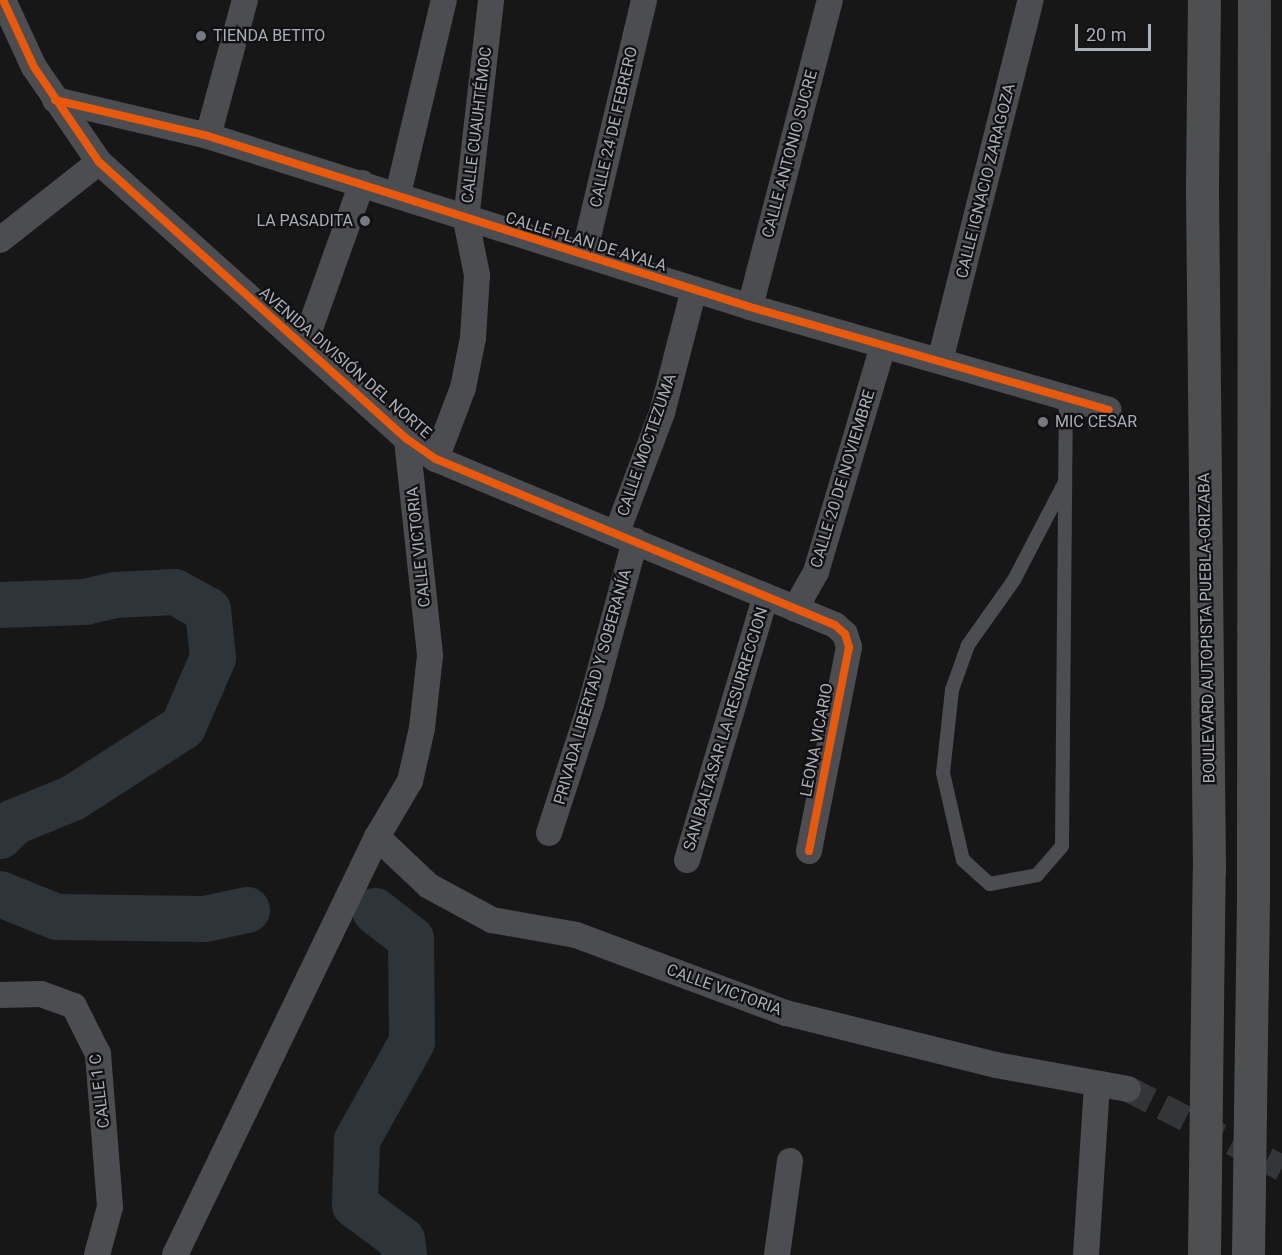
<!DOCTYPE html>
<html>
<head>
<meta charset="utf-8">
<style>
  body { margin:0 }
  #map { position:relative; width:1282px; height:1255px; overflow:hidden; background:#171717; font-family:Roboto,sans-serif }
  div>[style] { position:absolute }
  .river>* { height:46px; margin:-23px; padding:0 23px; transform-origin:23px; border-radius:23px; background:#2d343a }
  .street-tunnel>* { height:26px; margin-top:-13px; transform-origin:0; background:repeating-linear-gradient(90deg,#343537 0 26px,transparent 0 39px) }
  .lane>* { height:14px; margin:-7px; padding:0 7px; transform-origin:7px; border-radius:7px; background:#4c4d50 }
  .street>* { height:26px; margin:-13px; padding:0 13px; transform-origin:13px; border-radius:13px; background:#4c4d50 }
  .highway>* { height:33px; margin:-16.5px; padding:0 16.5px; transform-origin:16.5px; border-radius:16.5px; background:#4e4f51 }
  .cycleway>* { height:8px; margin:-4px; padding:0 4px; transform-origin:4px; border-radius:4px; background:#e8590c }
  .dots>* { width:16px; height:16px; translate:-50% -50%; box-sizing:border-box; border:3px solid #111113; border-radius:50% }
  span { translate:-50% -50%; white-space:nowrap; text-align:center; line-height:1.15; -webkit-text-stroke:4.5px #111113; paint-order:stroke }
  .poi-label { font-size:16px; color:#a9aeb7 }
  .left { translate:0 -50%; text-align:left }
  .right { translate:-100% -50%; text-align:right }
  .street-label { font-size:16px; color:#a9aeb7 }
  .scale { position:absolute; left:1075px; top:24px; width:76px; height:27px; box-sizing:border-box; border:3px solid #a9aeb7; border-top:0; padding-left:8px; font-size:18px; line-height:21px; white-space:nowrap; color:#a9aeb7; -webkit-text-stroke:4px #111113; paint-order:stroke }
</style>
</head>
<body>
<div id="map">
  <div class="river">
    <i style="left:0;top:605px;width:85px;rotate:-2deg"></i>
    <i style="left:85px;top:602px;width:31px;rotate:-13deg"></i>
    <i style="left:115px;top:595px;width:60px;rotate:-2.9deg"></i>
    <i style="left:175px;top:592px;width:38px;rotate:29deg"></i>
    <i style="left:208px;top:610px;width:48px;rotate:84.1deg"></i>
    <i style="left:213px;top:658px;width:75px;rotate:113.5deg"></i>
    <i style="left:183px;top:727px;width:131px;rotate:147.2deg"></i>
    <i style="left:73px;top:798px;width:64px;rotate:157.9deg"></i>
    <i style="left:14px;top:822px;width:20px;rotate:135deg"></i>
    <i style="left:0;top:894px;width:61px;rotate:22deg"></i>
    <i style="left:57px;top:917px;width:148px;rotate:0.8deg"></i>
    <i style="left:205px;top:919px;width:43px;rotate:-12.1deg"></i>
    <i style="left:375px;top:911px;width:46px;rotate:37.9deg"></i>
    <i style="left:411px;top:939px;width:103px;rotate:89.4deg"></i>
    <i style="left:412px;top:1042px;width:112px;rotate:119.3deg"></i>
    <i style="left:357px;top:1140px;width:65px;rotate:91.8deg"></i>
    <i style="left:355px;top:1205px;width:59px;rotate:36.7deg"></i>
    <i style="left:402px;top:1240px;width:15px;rotate:82deg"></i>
  </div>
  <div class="street-tunnel">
    <i style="left:1128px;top:1089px;width:173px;rotate:27.2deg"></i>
  </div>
  <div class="lane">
    <i style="left:1064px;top:484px;width:108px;rotate:117.5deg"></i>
    <i style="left:1014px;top:580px;width:80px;rotate:125.3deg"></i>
    <i style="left:968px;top:645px;width:48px;rotate:109.6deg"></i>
    <i style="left:952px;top:690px;width:83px;rotate:96.2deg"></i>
    <i style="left:943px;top:773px;width:89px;rotate:77.1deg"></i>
    <i style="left:963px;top:860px;width:36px;rotate:42deg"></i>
    <i style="left:990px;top:884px;width:48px;rotate:-10.8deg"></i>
    <i style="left:1037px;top:875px;width:38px;rotate:-49deg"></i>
    <i style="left:1062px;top:846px;width:446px;rotate:-89.5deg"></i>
  </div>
  <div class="street">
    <i style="left:3px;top:0;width:74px;rotate:65.2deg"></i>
    <i style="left:34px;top:67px;width:115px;rotate:55.6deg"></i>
    <i style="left:99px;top:162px;width:414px;rotate:42deg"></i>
    <i style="left:407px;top:439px;width:35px;rotate:35deg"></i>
    <i style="left:436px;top:459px;width:432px;rotate:22.6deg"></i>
    <i style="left:835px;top:625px;width:13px;rotate:42deg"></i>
    <i style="left:845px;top:634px;width:14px;rotate:73deg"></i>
    <i style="left:849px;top:647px;width:208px;rotate:101.1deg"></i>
    <i style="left:55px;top:100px;width:157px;rotate:13.2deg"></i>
    <i style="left:208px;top:136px;width:568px;rotate:17.51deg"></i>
    <i style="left:750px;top:307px;width:373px;rotate:16deg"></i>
    <i style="left:208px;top:136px;width:141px;rotate:-74.8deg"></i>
    <i style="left:398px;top:194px;width:199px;rotate:-76.7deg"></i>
    <i style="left:0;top:240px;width:126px;rotate:-38.2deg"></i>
    <i style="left:584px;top:254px;width:261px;rotate:-76.7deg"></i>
    <i style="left:750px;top:307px;width:317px;rotate:-75.4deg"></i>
    <i style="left:304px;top:345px;width:172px;rotate:-70.3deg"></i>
    <i style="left:940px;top:361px;width:372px;rotate:-75.9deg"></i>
    <i style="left:436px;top:459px;width:76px;rotate:-69.2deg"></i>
    <i style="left:463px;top:388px;width:51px;rotate:-78.7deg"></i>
    <i style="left:473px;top:338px;width:63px;rotate:-86.4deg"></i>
    <i style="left:477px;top:275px;width:56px;rotate:-101.3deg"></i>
    <i style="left:466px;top:220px;width:221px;rotate:-83.5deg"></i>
    <i style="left:617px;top:532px;width:127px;rotate:-69.3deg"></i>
    <i style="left:662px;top:413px;width:128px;rotate:-75.5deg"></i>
    <i style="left:795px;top:609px;width:43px;rotate:-60.4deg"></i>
    <i style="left:816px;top:572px;width:236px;rotate:-73.5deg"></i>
    <i style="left:549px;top:833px;width:136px;rotate:-72deg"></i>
    <i style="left:591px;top:704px;width:169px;rotate:-74.9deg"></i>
    <i style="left:377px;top:837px;width:71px;rotate:43.3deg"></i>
    <i style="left:429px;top:886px;width:72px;rotate:28.4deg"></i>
    <i style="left:492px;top:920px;width:85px;rotate:10.1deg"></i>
    <i style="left:576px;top:935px;width:224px;rotate:20.4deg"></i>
    <i style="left:786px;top:1013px;width:216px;rotate:13.9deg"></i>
    <i style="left:996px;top:1065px;width:134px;rotate:10.3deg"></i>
    <i style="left:687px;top:860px;width:273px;rotate:-73.4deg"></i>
    <i style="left:0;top:995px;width:41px;rotate:-1.4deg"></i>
    <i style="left:41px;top:994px;width:35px;rotate:20deg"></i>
    <i style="left:74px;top:1006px;width:54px;rotate:63.4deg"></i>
    <i style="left:98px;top:1054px;width:153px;rotate:85.5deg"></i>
    <i style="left:110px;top:1207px;width:50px;rotate:105.2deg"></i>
    <i style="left:175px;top:1255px;width:464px;rotate:-64.2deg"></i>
    <i style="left:377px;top:837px;width:65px;rotate:-59.5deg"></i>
    <i style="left:410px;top:781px;width:54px;rotate:-77.2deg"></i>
    <i style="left:422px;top:728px;width:73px;rotate:-83.7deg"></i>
    <i style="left:430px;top:655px;width:217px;rotate:-96.1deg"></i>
    <i style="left:777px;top:1255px;width:95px;rotate:-82.1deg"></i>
    <i style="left:1086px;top:1255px;width:171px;rotate:-86.3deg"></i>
  </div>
  <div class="highway">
    <i style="left:1204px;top:1255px;width:384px;rotate:-89.3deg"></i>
    <i style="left:1209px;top:871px;width:684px;rotate:-90.59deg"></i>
    <i style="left:1202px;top:187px;width:187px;rotate:-89.4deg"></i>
    <i style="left:1248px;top:1255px;width:367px;rotate:-89.2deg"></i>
    <i style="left:1253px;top:888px;width:888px;rotate:-89.94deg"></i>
  </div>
  <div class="cycleway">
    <i style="left:3px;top:0;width:74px;rotate:65.2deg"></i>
    <i style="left:34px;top:67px;width:115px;rotate:55.6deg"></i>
    <i style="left:99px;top:162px;width:414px;rotate:42deg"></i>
    <i style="left:407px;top:439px;width:35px;rotate:35deg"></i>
    <i style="left:436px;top:459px;width:432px;rotate:22.6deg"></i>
    <i style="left:835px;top:625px;width:13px;rotate:42deg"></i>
    <i style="left:845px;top:634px;width:14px;rotate:73deg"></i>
    <i style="left:849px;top:647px;width:208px;rotate:101.1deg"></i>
    <i style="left:55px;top:100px;width:157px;rotate:13.2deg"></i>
    <i style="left:208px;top:136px;width:568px;rotate:17.51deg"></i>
    <i style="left:750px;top:307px;width:373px;rotate:16deg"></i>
  </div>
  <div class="dots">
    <i style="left:201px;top:36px;background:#76797f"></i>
    <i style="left:365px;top:221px;background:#76797f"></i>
    <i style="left:1043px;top:422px;background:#76797f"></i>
  </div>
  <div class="poi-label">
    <span class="left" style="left:213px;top:36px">TIENDA BETITO</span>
    <span class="right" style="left:353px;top:221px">LA PASADITA</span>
    <span class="left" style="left:1055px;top:422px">MIC CESAR</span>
  </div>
  <div class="street-label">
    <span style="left:477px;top:125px;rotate:-83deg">CALLE CUAUHTÉMOC</span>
    <span style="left:614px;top:127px;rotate:-77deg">CALLE 24 DE FEBRERO</span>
    <span style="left:790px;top:154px;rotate:-75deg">CALLE ANTONIO SUCRE</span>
    <span style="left:986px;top:181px;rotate:-76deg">CALLE IGNACIO ZARAGOZA</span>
    <span style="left:586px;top:242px;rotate:17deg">CALLE PLAN DE AYALA</span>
    <span style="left:345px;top:363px;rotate:41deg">AVENIDA DIVISIÓN DEL NORTE</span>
    <span style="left:647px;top:445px;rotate:-71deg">CALLE MOCTEZUMA</span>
    <span style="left:843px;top:479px;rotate:-73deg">CALLE 20 DE NOVIEMBRE</span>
    <span style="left:419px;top:547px;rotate:-96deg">CALLE VICTORIA</span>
    <span style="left:1207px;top:628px;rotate:-91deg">BOULEVARD AUTOPISTA PUEBLA-ORIZABA</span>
    <span style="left:593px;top:687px;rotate:-74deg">PRIVADA LIBERTAD Y SOBERANÍA</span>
    <span style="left:726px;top:729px;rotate:-73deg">SAN BALTASAR LA RESURRECCION</span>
    <span style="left:817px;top:740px;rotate:-79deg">LEONA VICARIO</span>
    <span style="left:724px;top:990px;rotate:20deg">CALLE VICTORIA</span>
    <span style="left:100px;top:1091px;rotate:-97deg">CALLE 1 C</span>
  </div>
  <div class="scale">20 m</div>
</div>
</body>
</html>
